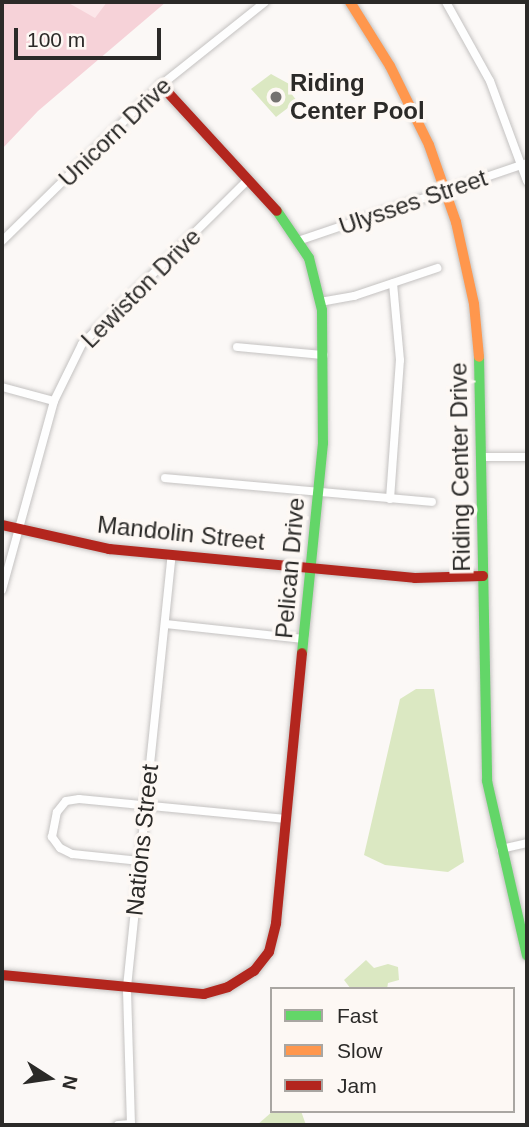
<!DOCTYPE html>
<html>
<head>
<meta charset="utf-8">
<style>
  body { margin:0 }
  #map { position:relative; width:529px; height:1127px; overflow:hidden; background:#fbf8f6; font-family:Arial,sans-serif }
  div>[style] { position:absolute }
  .green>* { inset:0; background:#fce6e9 }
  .forest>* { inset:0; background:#f6d2d8 }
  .water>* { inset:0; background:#dbe8c2 }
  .roads { filter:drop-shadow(0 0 2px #c4c2c1) drop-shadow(0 0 2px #c4c2c1) }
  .street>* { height:8px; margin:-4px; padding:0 4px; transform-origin:4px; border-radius:4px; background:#fefefe }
  .fast>* { height:10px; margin:-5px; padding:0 5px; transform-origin:5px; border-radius:5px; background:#63d668 }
  .slow>* { height:10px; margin:-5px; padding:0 5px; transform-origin:5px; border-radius:5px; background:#ff974d }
  .jam>* { height:10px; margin:-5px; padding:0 5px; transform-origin:5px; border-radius:5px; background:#b3261e }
  .dots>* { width:19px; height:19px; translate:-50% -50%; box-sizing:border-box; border:4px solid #fdf8f4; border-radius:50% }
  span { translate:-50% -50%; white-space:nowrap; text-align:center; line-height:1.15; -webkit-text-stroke:7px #fdf8f4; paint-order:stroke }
  .poi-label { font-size:24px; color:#2b2a28; font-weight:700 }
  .left { translate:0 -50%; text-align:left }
  .street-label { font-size:24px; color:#2b2a28 }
  .frame { position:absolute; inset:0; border:4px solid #2b2a28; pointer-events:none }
  .legend { position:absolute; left:270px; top:987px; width:245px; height:126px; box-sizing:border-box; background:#fdf8f4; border:2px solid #a9a6a2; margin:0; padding:9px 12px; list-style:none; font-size:21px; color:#2b2a28 }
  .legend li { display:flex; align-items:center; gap:14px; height:35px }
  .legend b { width:35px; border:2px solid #a9a6a2 }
  .north { position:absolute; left:14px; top:1043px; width:70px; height:70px; -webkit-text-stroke:5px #fdf8f4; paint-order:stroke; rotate:102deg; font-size:19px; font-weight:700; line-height:28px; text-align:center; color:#2b2a28 }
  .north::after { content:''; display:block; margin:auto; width:24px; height:32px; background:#2b2a28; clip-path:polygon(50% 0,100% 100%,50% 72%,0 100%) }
  .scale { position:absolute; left:14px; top:28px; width:147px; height:32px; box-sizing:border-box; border:4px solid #2b2a28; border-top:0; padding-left:9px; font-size:21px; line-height:24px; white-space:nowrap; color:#2b2a28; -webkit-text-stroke:5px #fdf8f4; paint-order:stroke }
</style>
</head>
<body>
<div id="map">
  <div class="green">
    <i style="clip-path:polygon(67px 2px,112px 2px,99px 23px)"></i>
  </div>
  <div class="forest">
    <i style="clip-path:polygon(2px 2px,67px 2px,95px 18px,107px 2px,166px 2px,38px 111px,2px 149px)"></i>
  </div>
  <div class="water">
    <i style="clip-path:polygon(271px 74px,291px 85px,290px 92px,297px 101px,276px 117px,251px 89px)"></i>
    <i style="clip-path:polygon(416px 689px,434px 689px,464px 862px,448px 872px,385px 865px,364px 855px,400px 699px)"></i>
    <i style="clip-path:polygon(366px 960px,374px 968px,388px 964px,398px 967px,399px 980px,388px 983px,387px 989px,351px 989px,344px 980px)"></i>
    <i style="clip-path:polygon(273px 1111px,301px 1111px,306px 1125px,257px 1125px)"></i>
  </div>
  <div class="roads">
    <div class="street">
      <i style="left:446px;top:2px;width:90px;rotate:60.9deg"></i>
      <i style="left:490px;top:81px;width:107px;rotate:69.7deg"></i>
      <i style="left:2px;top:241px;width:223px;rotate:-44.5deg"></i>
      <i style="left:161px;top:85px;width:133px;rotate:-38.6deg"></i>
      <i style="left:298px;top:241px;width:242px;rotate:-18.8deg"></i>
      <i style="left:320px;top:302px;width:35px;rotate:-10deg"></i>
      <i style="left:354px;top:296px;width:88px;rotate:-18.6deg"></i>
      <i style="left:237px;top:347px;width:87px;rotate:5.3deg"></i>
      <i style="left:2px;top:387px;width:54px;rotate:15.1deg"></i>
      <i style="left:483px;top:457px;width:44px"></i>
      <i style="left:165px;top:478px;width:268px;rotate:5.1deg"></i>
      <i style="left:390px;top:499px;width:139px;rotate:-85.9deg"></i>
      <i style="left:400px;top:360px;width:77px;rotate:-95.2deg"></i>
      <i style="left:2px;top:590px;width:196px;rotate:-74.6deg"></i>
      <i style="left:54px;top:401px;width:64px;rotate:-63.8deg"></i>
      <i style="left:82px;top:344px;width:233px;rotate:-44.7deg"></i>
      <i style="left:165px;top:624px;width:140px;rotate:6.2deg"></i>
      <i style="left:501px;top:849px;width:27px;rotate:-13deg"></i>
      <i style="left:140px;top:861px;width:68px;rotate:-174.1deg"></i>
      <i style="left:72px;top:854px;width:13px;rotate:-153deg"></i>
      <i style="left:60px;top:848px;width:14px;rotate:-126deg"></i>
      <i style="left:52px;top:837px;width:25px;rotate:-79deg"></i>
      <i style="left:57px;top:812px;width:14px;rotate:-51deg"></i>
      <i style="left:66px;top:801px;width:13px;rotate:-9deg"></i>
      <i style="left:79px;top:799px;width:208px;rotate:5.5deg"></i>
      <i style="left:118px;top:1125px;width:13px;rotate:-4deg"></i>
      <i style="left:131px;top:1125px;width:138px;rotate:-91.7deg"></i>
      <i style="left:127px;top:987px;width:434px;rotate:-84.1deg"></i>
    </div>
    <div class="fast">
      <i style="left:277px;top:211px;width:57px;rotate:55.8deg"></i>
      <i style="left:309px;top:258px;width:54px;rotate:76deg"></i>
      <i style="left:322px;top:310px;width:133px;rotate:89.6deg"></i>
      <i style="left:323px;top:443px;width:211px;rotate:95.7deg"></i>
      <i style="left:479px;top:357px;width:424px;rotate:88.9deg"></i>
      <i style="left:487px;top:781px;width:179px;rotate:77.1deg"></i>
    </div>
    <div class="slow">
      <i style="left:350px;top:2px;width:75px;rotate:58deg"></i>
      <i style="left:390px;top:66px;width:88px;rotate:63.7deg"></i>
      <i style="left:429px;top:145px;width:82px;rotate:70.7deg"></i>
      <i style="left:456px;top:222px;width:84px;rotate:77.6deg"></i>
      <i style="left:474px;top:304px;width:53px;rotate:84.6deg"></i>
    </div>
    <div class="jam">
      <i style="left:161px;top:85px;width:171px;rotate:47.4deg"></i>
      <i style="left:2px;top:525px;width:110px;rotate:12.6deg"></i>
      <i style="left:109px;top:549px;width:307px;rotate:5.4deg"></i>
      <i style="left:415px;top:578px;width:68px;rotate:-1.7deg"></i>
      <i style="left:2px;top:975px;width:203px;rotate:5.4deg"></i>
      <i style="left:204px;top:994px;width:25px;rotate:-16deg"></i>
      <i style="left:228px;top:987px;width:31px;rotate:-32deg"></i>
      <i style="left:254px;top:971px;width:24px;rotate:-52deg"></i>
      <i style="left:269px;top:952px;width:30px;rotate:-76deg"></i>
      <i style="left:276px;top:923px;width:271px;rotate:-84.5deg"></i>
    </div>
  </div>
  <div class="dots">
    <i style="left:276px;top:97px;background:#747270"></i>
  </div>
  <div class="poi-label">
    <span class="left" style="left:290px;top:97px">Riding<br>Center Pool</span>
  </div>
  <div class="street-label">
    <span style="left:115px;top:132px;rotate:-44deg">Unicorn Drive</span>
    <span style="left:413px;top:202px;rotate:-19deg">Ulysses Street</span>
    <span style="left:141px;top:288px;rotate:-45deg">Lewiston Drive</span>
    <span style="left:460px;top:467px;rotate:-91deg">Riding Center Drive</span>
    <span style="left:181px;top:533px;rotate:6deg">Mandolin Street</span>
    <span style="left:290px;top:568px;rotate:-85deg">Pelican Drive</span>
    <span style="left:142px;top:840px;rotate:-84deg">Nations Street</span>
  </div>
  <div class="frame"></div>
  <ul class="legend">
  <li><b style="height:9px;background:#63d668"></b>Fast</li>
  <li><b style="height:9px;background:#ff974d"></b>Slow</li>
  <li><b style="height:9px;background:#b3261e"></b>Jam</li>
  </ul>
  <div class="north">N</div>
  <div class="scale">100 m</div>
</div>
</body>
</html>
